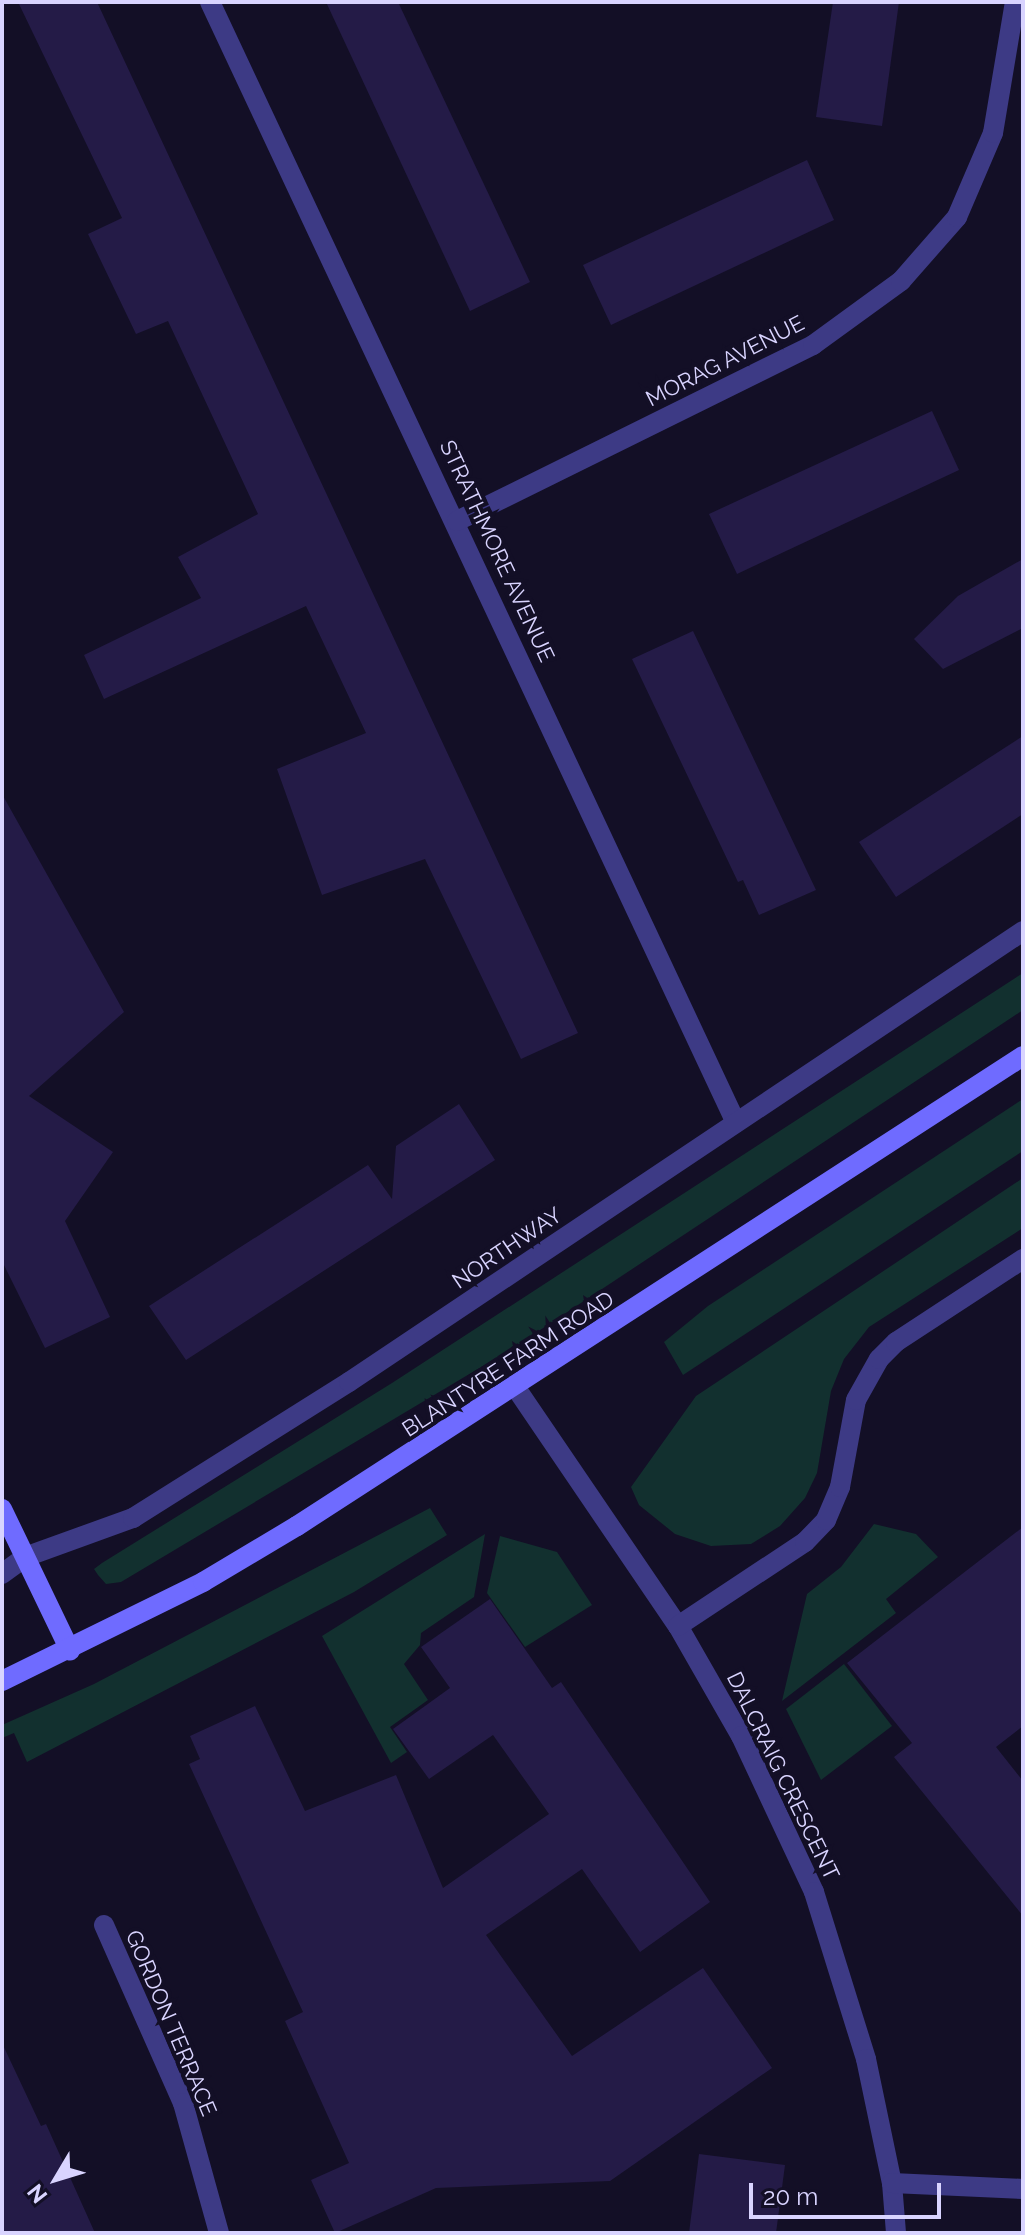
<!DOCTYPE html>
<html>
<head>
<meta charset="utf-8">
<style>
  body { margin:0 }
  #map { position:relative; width:1025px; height:2235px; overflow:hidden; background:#130f26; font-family:Raleway,sans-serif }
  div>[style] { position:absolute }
  .green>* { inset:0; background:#12302f }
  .building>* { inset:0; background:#241b47 }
  .street>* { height:20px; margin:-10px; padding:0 10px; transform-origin:10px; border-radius:10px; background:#3d3a85 }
  .secondary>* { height:20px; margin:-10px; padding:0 10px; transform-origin:10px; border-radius:10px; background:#6f6bff }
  span { translate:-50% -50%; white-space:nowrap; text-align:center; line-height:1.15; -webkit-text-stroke:8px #130f26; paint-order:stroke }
  .street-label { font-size:22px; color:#d9d4ff }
  .frame { position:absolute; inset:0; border:4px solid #d9d4ff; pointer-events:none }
  .north { position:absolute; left:16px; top:2139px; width:80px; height:80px; -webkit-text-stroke:6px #130f26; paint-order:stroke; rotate:232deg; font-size:22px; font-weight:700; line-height:32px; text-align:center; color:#d9d4ff }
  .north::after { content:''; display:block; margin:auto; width:28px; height:36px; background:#d9d4ff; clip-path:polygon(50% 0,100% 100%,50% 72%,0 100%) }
  .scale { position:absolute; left:749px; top:2183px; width:192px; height:36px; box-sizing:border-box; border:4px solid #d9d4ff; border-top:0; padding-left:10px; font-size:24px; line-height:28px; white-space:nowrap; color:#d9d4ff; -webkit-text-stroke:6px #130f26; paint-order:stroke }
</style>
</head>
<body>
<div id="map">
  <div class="green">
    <i style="clip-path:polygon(1023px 973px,1023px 1010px,513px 1348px,121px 1582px,106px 1584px,98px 1575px,94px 1569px,102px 1563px,392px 1383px)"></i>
    <i style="clip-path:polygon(1023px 1099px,1023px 1151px,683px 1375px,664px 1342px,708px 1306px)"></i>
    <i style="clip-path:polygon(1023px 1178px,1023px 1228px,869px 1327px,844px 1359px,831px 1391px,817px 1473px,805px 1498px,780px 1526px,751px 1544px,711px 1546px,675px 1534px,639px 1505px,631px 1487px,696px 1396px)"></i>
    <i style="clip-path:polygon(430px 1508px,447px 1535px,354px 1592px,27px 1762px,14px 1733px,2px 1738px,2px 1725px,94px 1684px)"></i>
    <i style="clip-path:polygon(874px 1524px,916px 1534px,938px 1557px,886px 1599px,896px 1613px,782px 1701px,807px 1594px,841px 1567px)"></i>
    <i style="clip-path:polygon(485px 1534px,474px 1597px,421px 1633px,420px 1645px,404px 1664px,428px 1700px,390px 1727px,407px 1752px,391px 1763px,322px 1636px)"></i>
    <i style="clip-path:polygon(500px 1536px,557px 1552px,592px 1605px,525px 1647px,487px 1593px)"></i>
    <i style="clip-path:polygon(844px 1664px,892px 1726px,821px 1780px,786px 1709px)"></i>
  </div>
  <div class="building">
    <i style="clip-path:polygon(18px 2px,97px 2px,578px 1033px,521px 1059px,425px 859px,322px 895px,277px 769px,366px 733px,306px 606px,104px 699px,84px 655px,201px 598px,178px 557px,258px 514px,168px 321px,136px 334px,88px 234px,122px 218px)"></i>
    <i style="clip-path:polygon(326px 2px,398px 2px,530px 282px,470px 311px)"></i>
    <i style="clip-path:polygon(833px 2px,899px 2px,882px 126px,816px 117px)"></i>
    <i style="clip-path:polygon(807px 160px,834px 220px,611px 325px,583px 265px)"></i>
    <i style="clip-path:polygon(932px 411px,959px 470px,737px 574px,709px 514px)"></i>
    <i style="clip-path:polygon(1023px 559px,1023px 628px,943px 669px,914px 639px,958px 596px)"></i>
    <i style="clip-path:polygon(693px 631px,816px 890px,759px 915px,743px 880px,738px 882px,632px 659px)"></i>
    <i style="clip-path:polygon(1023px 736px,1023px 814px,896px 897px,859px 842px)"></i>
    <i style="clip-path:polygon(2px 794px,124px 1012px,29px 1096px,113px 1152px,65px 1221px,110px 1317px,45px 1348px,2px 1261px)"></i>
    <i style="clip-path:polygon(459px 1104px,495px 1160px,186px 1360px,149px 1306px,368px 1165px,392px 1199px,396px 1146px)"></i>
    <i style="clip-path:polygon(1023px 1527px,1023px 1726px,996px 1747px,1023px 1781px,1023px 1916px,894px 1757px,912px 1743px,847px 1663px)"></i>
    <i style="clip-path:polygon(490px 1599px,552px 1688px,561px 1682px,710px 1902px,640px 1952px,582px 1869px,486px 1935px,572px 2056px,703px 1968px,772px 2068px,610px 2181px,436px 2188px,335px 2233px,311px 2180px,349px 2163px,285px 2021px,303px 2012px,189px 1764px,200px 1759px,190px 1736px,255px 1706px,305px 1811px,396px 1775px,443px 1888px,549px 1814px,493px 1735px,429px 1779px,393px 1729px,450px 1688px,421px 1647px)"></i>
    <i style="clip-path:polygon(2px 2043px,41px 2126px,46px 2124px,95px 2233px,2px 2233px)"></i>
    <i style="clip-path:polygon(699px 2154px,785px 2165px,776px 2233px,689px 2233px)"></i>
  </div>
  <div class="street">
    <i style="left:210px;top:2px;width:1238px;rotate:64.86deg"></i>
    <i style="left:457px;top:521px;width:397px;rotate:-26.3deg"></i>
    <i style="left:813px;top:345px;width:109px;rotate:-36deg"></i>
    <i style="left:901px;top:281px;width:85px;rotate:-48.8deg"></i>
    <i style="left:957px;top:217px;width:91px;rotate:-66.8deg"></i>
    <i style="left:993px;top:133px;width:133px;rotate:-80.5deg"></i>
    <i style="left:516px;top:1388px;width:288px;rotate:55.8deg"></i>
    <i style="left:678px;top:1626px;width:127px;rotate:60.2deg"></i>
    <i style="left:741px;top:1736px;width:172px;rotate:64.9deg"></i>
    <i style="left:814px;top:1892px;width:175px;rotate:72.7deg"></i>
    <i style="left:866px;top:2059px;width:127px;rotate:78.2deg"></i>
    <i style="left:892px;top:2183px;width:50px;rotate:85.4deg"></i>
    <i style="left:2px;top:1574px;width:29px;rotate:-36deg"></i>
    <i style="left:25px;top:1557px;width:115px;rotate:-19.9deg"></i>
    <i style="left:133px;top:1518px;width:255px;rotate:-32.2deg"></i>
    <i style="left:349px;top:1382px;width:811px;rotate:-33.79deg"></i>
    <i style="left:678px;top:1626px;width:152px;rotate:-33.5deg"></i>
    <i style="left:805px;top:1542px;width:30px;rotate:-46deg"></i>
    <i style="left:826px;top:1520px;width:36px;rotate:-67deg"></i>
    <i style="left:840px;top:1487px;width:88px;rotate:-79.6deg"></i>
    <i style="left:856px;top:1400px;width:47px;rotate:-60.7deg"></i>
    <i style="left:879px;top:1359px;width:24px;rotate:-45deg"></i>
    <i style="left:896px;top:1342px;width:152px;rotate:-33.2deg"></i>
    <i style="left:104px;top:1925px;width:195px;rotate:66.1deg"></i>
    <i style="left:183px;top:2103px;width:135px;rotate:74.5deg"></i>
    <i style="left:892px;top:2183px;width:131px;rotate:2.6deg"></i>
  </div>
  <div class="secondary">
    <i style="left:2px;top:1509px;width:157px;rotate:64.3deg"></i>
    <i style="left:2px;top:1681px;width:224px;rotate:-26.2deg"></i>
    <i style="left:203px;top:1582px;width:109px;rotate:-30.8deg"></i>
    <i style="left:297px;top:1526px;width:865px;rotate:-32.92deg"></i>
  </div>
  <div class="street-label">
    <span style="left:725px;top:361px;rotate:-27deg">MORAG AVENUE</span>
    <span style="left:497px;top:551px;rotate:65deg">STRATHMORE AVENUE</span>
    <span style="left:507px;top:1248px;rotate:-34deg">NORTHWAY</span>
    <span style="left:508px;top:1364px;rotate:-33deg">BLANTYRE FARM ROAD</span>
    <span style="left:783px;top:1776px;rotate:64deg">DALCRAIG CRESCENT</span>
    <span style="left:171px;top:2023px;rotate:67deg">GORDON TERRACE</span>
  </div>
  <div class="frame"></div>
  <div class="north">N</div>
  <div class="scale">20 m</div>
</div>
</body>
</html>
